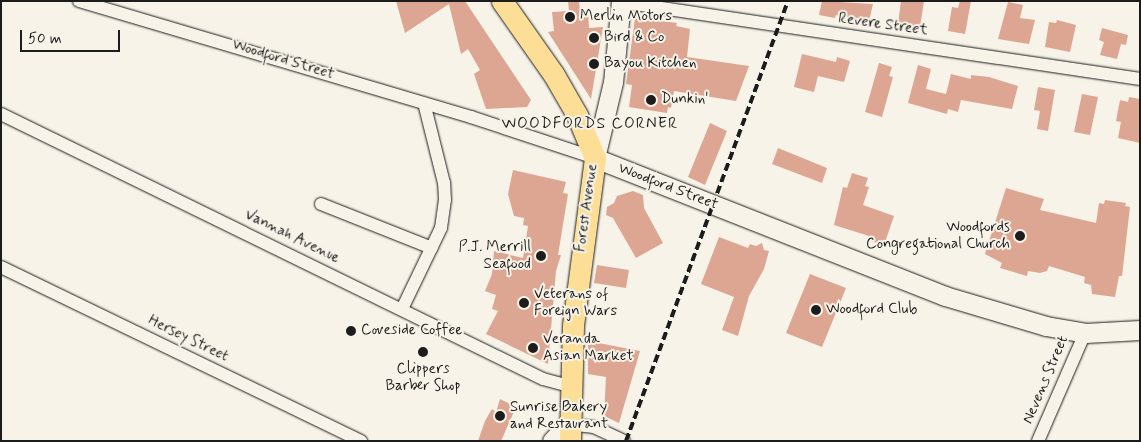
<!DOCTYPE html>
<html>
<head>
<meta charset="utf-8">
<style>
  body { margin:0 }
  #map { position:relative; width:1141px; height:442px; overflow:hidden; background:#f7f3e8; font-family:Mynerve,sans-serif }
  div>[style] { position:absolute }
  .building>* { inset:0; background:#dca692 }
  .roads { filter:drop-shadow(0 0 1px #1c1c1c) drop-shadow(0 0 1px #1c1c1c) }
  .minor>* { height:12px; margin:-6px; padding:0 6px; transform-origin:6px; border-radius:6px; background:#f7f3e8 }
  .secondary>* { height:19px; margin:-9.5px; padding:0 9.5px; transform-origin:9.5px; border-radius:9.5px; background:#f7f3e8 }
  .trunk>* { height:21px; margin:-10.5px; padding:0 10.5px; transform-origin:10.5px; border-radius:10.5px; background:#fcde96 }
  .rail>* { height:4px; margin-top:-2px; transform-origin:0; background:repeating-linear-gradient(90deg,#1c1c1c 0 8px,transparent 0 12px) }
  .dots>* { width:14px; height:14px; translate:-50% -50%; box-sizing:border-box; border:2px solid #f7f3e8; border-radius:50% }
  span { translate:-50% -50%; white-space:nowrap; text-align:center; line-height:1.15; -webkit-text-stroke:4px #f7f3e8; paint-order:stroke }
  .poi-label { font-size:15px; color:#1c1c1c }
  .left { translate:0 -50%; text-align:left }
  .right { translate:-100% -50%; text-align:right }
  .street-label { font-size:15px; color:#1c1c1c }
  .neighbourhood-label { font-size:16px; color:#1c1c1c; letter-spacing:1px }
  .frame { position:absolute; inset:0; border:2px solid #1c1c1c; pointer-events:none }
  .scale { position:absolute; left:20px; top:30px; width:100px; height:22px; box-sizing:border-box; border:2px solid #1c1c1c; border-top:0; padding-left:6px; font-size:15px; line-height:18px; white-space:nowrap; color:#1c1c1c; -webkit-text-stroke:4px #f7f3e8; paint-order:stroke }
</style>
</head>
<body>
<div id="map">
  <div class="building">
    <i style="clip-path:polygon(396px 1px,465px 1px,531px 100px,527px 107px,486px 109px,474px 74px,480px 70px,468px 49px,461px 54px,449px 4px,405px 33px)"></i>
    <i style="clip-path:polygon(568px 1px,579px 1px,580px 11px,588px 11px,589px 28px,603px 27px,591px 99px,548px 32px,554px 31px,552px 12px,569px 11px)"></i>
    <i style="clip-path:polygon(822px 1px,873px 4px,869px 21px,836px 15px,835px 18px,819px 15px)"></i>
    <i style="clip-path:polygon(901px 1px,924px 1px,920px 27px,898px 24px)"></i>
    <i style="clip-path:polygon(960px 1px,971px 1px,965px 34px,948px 31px,952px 7px,958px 8px)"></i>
    <i style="clip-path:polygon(1008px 2px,1023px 5px,1020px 18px,1035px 20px,1029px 44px,998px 39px)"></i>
    <i style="clip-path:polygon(635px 18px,677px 23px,676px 26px,690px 29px,687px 57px,749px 66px,736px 101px,674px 91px,671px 108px,668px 107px,667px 113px,629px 107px,632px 85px,626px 84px)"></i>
    <i style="clip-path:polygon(1057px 20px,1076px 25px,1070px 52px,1045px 47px,1049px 22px,1056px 23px)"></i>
    <i style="clip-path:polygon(1102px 28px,1128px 35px,1126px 45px,1121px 44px,1117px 59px,1100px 55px,1104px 42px,1099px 40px)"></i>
    <i style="clip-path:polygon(802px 54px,836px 62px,837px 57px,850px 61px,844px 82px,818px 76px,814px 92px,794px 87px)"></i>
    <i style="clip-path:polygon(879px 63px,892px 67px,889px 76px,893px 77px,882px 117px,865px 112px)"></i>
    <i style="clip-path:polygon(918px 65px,931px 69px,926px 89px,946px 94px,951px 74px,971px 79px,971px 75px,989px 77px,1018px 86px,1012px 109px,961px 100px,958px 112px,948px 109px,947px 114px,908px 103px)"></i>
    <i style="clip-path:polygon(1038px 87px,1055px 90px,1048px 131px,1037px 129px,1040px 111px,1034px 110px)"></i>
    <i style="clip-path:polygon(1082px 94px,1098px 97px,1090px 135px,1074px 132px)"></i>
    <i style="clip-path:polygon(1129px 97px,1140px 99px,1140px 143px,1118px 138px,1121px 122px,1116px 121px,1120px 100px,1128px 102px)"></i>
    <i style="clip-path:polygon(710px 123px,727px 131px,705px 185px,688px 177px)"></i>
    <i style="clip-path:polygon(778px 148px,827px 168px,822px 183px,772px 164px)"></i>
    <i style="clip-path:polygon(513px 170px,566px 182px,563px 193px,568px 194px,558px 255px,561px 255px,556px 271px,548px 364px,486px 334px,498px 311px,492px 309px,496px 295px,485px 291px,492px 274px,494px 251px,523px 258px,528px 226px,523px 225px,524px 218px,514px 216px,508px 194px)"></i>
    <i style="clip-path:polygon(852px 173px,868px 178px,865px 186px,869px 187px,863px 205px,894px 216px,884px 245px,868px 240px,869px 236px,834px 225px,843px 187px,847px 188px)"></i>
    <i style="clip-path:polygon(1006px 188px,1044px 199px,1040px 210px,1096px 223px,1099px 203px,1104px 204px,1105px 200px,1126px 203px,1125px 206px,1130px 207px,1122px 276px,1119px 276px,1115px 297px,1092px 294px,1091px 285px,1084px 283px,1085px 277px,1049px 266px,1047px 271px,1040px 273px,1028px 271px,1027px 276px,1000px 268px,1002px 263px,985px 254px)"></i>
    <i style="clip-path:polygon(633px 191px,643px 195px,644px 208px,663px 243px,636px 258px,613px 218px,606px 215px,607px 207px,614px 203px,617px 196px)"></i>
    <i style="clip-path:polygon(719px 237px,748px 248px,750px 244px,756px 246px,762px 243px,764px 250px,769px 251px,764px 269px,749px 296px,738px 336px,722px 330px,734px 297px,701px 284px)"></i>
    <i style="clip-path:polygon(597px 265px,629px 270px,626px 288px,594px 283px)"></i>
    <i style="clip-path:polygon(810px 274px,846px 288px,822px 347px,786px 333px)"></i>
    <i style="clip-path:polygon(588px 341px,640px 351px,619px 423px,604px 416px,606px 377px,588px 374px)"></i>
    <i style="clip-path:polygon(500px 399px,516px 407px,501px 441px,478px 441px,485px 421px,492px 409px,496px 412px)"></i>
  </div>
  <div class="roads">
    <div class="minor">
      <i style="left:79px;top:1px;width:409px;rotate:16.5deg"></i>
      <i style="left:471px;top:117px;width:131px;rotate:18.3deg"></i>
      <i style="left:621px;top:2px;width:525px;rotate:8.44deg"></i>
      <i style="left:1px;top:114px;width:603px;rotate:26.06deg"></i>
      <i style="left:543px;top:379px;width:27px;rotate:15deg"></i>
      <i style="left:321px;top:204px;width:119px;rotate:21.6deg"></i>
      <i style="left:1px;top:267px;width:400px;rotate:25.8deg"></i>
      <i style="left:402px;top:309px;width:90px;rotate:-64.3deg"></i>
      <i style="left:441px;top:228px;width:28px;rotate:-82deg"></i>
      <i style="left:445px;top:200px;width:17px;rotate:-93deg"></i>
      <i style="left:444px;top:183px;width:82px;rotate:-104deg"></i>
      <i style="left:568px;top:424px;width:26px;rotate:7deg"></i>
      <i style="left:594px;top:427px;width:33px;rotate:25deg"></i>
      <i style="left:1038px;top:441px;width:118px;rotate:-66.5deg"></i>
    </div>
    <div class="secondary">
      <i style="left:621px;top:1px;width:81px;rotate:95.6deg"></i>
      <i style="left:613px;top:82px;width:78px;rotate:103.3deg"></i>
      <i style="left:595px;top:158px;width:376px;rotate:21.5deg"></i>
      <i style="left:945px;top:296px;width:105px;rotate:16.5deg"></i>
      <i style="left:1046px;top:326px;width:40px;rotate:10deg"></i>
      <i style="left:1085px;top:333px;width:55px;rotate:-3.1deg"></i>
      <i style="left:552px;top:441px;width:23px;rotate:-47deg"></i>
    </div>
    <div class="trunk">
      <i style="left:502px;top:1px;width:90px;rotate:54.9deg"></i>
      <i style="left:554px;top:75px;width:46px;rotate:60.1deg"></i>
      <i style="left:577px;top:115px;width:47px;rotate:67.3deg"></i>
      <i style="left:595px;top:158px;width:169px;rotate:97.5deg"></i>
      <i style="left:573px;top:326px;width:115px;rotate:91.5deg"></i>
    </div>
  </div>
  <div class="rail">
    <i style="left:626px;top:441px;width:469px;rotate:-69.8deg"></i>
  </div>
  <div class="dots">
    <i style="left:570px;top:17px;background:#1c1c1c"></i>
    <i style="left:594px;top:38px;background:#1c1c1c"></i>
    <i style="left:594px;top:64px;background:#1c1c1c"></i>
    <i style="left:651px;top:100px;background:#1c1c1c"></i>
    <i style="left:1020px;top:236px;background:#1c1c1c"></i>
    <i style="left:541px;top:256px;background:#1c1c1c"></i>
    <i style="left:524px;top:303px;background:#1c1c1c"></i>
    <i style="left:816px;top:310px;background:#1c1c1c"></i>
    <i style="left:351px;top:331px;background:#1c1c1c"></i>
    <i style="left:533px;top:348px;background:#1c1c1c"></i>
    <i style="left:423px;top:352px;background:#1c1c1c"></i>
    <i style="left:500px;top:416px;background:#1c1c1c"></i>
  </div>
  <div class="poi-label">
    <span class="left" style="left:580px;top:17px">Merlin Motors</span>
    <span class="left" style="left:604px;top:38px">Bird &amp; Co</span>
    <span class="left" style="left:604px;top:64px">Bayou Kitchen</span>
    <span class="left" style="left:661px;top:100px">Dunkin'</span>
    <span class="right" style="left:1010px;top:236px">Woodfords<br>Congregational Church</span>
    <span class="right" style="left:531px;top:256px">P.J. Merrill<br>Seafood</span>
    <span class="left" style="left:534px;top:303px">Veterans of<br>Foreign Wars</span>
    <span class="left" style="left:826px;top:310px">Woodford Club</span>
    <span class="left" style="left:361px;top:331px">Coveside Coffee</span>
    <span class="left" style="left:543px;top:348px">Veranda<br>Asian Market</span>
    <span style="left:423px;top:378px">Clippers<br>Barber Shop</span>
    <span class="left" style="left:510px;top:416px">Sunrise Bakery<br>and Restaurant</span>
  </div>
  <div class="street-label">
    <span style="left:883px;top:25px;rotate:8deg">Revere Street</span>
    <span style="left:283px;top:60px;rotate:17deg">Woodford Street</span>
    <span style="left:668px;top:187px;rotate:21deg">Woodford Street</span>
    <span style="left:587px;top:208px;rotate:-82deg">Forest Avenue</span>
    <span style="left:292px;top:237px;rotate:26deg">Vannah Avenue</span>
    <span style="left:188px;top:339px;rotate:26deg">Hersey Street</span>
    <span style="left:1046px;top:380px;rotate:-67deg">Nevens Street</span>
  </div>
  <div class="neighbourhood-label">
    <span style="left:590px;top:124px">WOODFORDS CORNER</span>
  </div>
  <div class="frame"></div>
  <div class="scale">50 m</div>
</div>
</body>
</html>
